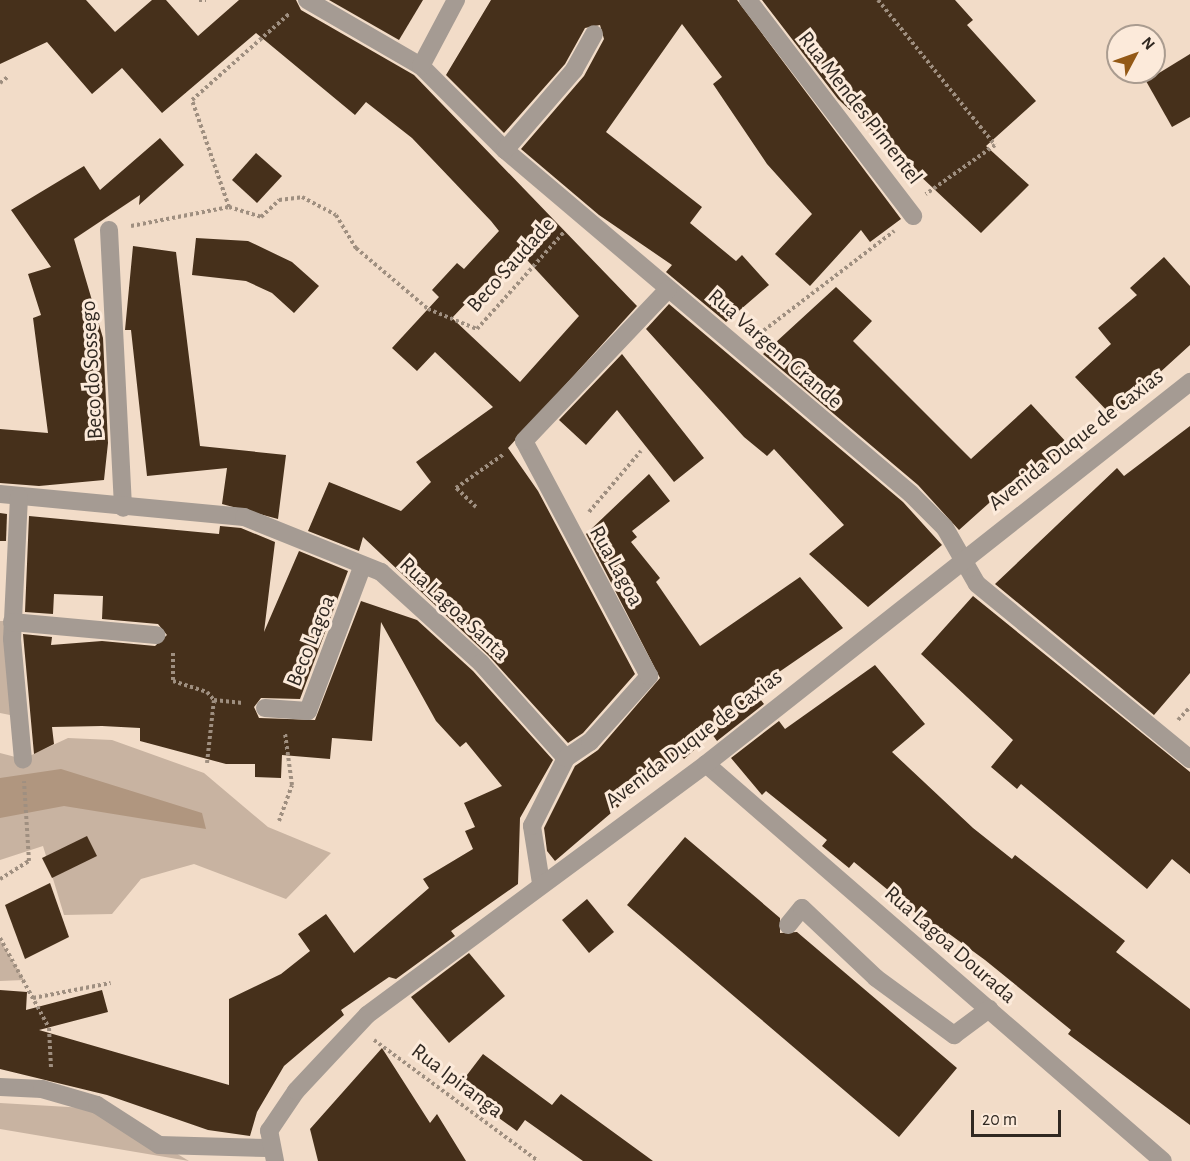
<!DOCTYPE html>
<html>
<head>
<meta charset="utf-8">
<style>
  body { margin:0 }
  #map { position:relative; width:1190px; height:1161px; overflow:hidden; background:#f2dcc8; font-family:"Alegreya Sans",sans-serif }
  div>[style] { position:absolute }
  .green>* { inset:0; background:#c8b3a1 }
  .water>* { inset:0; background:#b0967f }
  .building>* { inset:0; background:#46301b }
  .path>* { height:4px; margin-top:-2px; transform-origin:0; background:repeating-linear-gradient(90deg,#9f8f80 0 3px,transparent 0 6px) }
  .minor>* { height:18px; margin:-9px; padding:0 9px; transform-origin:9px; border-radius:9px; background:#a59b93 }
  span { translate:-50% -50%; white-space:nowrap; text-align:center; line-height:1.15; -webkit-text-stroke:6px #fceada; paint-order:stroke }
  .street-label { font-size:22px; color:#302821 }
  .north { position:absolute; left:1106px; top:24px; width:60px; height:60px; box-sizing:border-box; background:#fceada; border:2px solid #aa9c90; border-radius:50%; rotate:49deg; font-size:16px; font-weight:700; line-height:24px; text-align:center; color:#302821 }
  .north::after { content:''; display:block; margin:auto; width:21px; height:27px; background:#935916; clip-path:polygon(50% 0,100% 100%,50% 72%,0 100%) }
  .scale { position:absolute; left:971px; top:1110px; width:90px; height:27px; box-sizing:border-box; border:3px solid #302821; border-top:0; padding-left:8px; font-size:18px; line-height:21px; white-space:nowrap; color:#302821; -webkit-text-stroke:4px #fceada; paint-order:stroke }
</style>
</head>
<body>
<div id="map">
  <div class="green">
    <i style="clip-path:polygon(0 621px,7px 621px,15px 716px,0 713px)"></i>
    <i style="clip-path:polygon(68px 738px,112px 740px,204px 773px,268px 827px,331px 853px,286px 899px,194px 864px,141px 879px,112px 914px,64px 915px,43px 846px,0 860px,0 753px,23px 759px)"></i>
    <i style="clip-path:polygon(0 940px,24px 980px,0 981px)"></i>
    <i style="clip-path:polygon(0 1103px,103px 1109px,189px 1161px,0 1129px)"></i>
  </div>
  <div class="water">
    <i style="clip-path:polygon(61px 769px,202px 813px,206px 829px,64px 806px,0 818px,0 778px)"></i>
  </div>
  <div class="building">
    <i style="clip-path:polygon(evenodd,0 0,86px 0,115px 32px,152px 0,166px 0,198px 36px,239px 0,296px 0,301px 10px,414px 75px,637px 306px,508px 448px,538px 491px,635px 674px,583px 733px,568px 743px,489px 656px,363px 537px,359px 551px,308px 531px,329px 482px,401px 511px,431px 482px,416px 462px,493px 407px,435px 352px,417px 371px,392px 348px,439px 297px,432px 290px,457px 263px,464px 269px,499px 231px,491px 221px,412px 138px,366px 102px,355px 115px,256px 33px,162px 113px,122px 68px,92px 94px,47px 42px,0 64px,0 0,520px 260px,528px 261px,579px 316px,520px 382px,452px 318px,485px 283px,492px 289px,520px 260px)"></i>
    <i style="clip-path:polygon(329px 0,423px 0,399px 40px)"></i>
    <i style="clip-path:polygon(491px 0,737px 0,901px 219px,870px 242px,861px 230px,810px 286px,775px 254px,812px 214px,767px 164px,713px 84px,722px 77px,682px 24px,606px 132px,702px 207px,690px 223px,736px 261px,742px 255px,769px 285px,726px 322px,666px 272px,672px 265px,599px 215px,521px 149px,584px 76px,604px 39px,600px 25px,585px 28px,565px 64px,504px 133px,446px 75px)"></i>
    <i style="clip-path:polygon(762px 0,955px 0,973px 20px,967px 25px,1036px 101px,986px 146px,1029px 185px,981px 233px,838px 99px)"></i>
    <i style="clip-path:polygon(1190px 54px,1190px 117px,1172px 127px,1146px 81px)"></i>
    <i style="clip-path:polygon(160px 138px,184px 165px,139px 205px,140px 195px,74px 239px,103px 338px,108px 443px,104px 480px,39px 486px,0 483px,0 429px,48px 433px,33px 318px,41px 315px,28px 274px,51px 267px,11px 210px,84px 166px,100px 190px)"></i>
    <i style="clip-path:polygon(256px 153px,282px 176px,257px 203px,232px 180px)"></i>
    <i style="clip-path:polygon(196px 238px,248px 241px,292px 262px,319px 286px,294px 313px,272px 293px,246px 281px,192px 275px)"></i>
    <i style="clip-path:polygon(133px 246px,176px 252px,200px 446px,286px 455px,278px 519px,222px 504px,227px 468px,147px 476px,131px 330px,125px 330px)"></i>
    <i style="clip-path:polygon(1164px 257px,1190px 286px,1190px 345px,1112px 416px,1075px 377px,1111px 344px,1098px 328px,1137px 295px,1130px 288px)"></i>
    <i style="clip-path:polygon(836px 287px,872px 321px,853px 341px,971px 459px,1031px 404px,1068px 444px,1005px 502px,998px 495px,959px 530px,918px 485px,763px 354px)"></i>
    <i style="clip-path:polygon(669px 304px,903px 502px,942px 545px,868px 607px,809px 554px,844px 525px,774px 449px,767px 456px,744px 437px,646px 329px)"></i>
    <i style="clip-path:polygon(622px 354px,704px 458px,674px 482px,617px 410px,586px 445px,559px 420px)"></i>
    <i style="clip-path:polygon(1190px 426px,1190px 673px,1154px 715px,995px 584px,1117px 468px,1124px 476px)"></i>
    <i style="clip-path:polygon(649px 474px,670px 501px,632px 531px,637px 537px,631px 542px,660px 578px,656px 582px,700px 646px,800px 577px,843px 628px,753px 690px,764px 704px,717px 741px,712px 734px,684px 759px,680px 754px,555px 861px,547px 851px,544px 828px,575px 766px,598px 750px,660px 678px,586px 534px)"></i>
    <i style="clip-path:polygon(0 513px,7px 514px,6px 541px,0 541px)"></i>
    <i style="clip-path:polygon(29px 516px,219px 534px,220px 526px,241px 528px,275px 542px,264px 632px,299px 551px,348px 571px,300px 699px,261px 698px,254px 707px,259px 718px,315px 720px,361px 601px,417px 620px,473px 671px,553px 760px,520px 818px,518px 884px,451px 931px,455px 936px,396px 979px,389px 977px,341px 1010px,344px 1015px,284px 1066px,257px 1112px,250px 1136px,208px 1130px,107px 1095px,0 1069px,0 990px,27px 992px,26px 1010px,102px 990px,108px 1012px,39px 1030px,229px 1085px,229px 999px,281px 974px,310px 951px,298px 934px,326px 914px,354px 953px,429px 888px,423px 879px,473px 849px,465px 831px,475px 827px,464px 803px,502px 786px,466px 742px,460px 747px,436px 721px,381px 622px,372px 741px,332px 738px,330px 759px,282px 755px,281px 778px,255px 777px,255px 764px,226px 764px,140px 741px,140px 728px,102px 726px,52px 727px,54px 744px,34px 754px,23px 634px,52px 637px,51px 645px,102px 641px,155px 646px,167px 635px,158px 624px,102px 619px,103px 596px,54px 594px,53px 614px,25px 612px)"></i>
    <i style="clip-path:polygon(973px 596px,1190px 772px,1190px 874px,1172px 859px,1147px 889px,1021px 784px,1017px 789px,991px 767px,1013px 740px,921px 654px)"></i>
    <i style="clip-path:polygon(875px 665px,925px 724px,892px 752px,973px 828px,1012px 859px,1015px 855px,1125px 941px,1116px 952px,1190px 1009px,1190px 1125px,1068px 1034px,1071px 1030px,985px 960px,948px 933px,945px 937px,854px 862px,849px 868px,822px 846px,827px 840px,766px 791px,762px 795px,731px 758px,779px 721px,785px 729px)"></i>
    <i style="clip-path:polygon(87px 836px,97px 856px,52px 878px,42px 858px)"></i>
    <i style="clip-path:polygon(685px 837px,780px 918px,780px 933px,797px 932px,957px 1068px,899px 1137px,627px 905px)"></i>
    <i style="clip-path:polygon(50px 883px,69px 937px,25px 959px,5px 905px)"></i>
    <i style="clip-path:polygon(587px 899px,614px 932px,589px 953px,562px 920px)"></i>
    <i style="clip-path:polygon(469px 953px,505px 996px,449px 1043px,411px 997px)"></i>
    <i style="clip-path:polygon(382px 1048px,430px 1123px,437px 1114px,466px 1161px,318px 1161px,310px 1129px)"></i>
    <i style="clip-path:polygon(483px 1054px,552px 1105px,561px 1094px,653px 1161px,583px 1161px,525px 1120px,517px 1131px,457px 1088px)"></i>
  </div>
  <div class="path">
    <i style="left:199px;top:0;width:7px"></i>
    <i style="left:878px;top:0;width:186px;rotate:51.1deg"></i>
    <i style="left:995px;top:145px;width:85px;rotate:144.6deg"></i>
    <i style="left:0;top:83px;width:11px;rotate:-38deg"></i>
    <i style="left:229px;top:207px;width:34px;rotate:17deg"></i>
    <i style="left:261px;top:217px;width:25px;rotate:-43deg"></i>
    <i style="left:279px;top:200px;width:23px;rotate:-7deg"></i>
    <i style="left:302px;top:197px;width:38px;rotate:28deg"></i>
    <i style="left:336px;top:215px;width:39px;rotate:59deg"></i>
    <i style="left:356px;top:248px;width:94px;rotate:40.3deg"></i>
    <i style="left:428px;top:309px;width:53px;rotate:22.2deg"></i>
    <i style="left:477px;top:329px;width:130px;rotate:-48.1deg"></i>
    <i style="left:131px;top:226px;width:100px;rotate:-11deg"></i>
    <i style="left:229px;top:207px;width:113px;rotate:-109.1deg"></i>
    <i style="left:192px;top:100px;width:130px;rotate:-41.6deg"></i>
    <i style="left:759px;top:334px;width:170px;rotate:-37.3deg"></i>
    <i style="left:476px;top:507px;width:28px;rotate:-136deg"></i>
    <i style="left:456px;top:488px;width:59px;rotate:-35.3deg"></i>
    <i style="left:589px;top:512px;width:80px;rotate:-49.6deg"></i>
    <i style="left:173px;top:653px;width:28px;rotate:90deg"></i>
    <i style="left:173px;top:681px;width:36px;rotate:18deg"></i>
    <i style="left:207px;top:692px;width:11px;rotate:49deg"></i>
    <i style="left:214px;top:700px;width:29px;rotate:6deg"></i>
    <i style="left:1178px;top:720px;width:18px;rotate:-47deg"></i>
    <i style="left:207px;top:763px;width:63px;rotate:-83.7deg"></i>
    <i style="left:279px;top:821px;width:38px;rotate:-70deg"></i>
    <i style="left:292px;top:785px;width:52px;rotate:-97.7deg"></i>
    <i style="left:0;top:879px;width:34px;rotate:-32deg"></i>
    <i style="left:29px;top:861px;width:80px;rotate:-93.6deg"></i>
    <i style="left:0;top:938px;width:102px;rotate:61.4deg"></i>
    <i style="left:49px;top:1028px;width:40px;rotate:87.1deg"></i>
    <i style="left:33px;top:998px;width:79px;rotate:-10.9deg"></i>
    <i style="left:374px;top:1040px;width:204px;rotate:36.4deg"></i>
  </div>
  <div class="minor">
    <i style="left:307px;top:0;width:132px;rotate:30.1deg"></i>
    <i style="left:421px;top:66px;width:119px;rotate:45deg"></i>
    <i style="left:505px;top:150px;width:532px;rotate:40.27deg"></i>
    <i style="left:911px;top:494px;width:48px;rotate:45deg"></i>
    <i style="left:945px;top:528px;width:64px;rotate:60.3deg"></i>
    <i style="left:977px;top:584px;width:276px;rotate:39.4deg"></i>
    <i style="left:748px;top:0;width:272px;rotate:52.6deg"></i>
    <i style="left:421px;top:66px;width:75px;rotate:-62.1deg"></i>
    <i style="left:505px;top:150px;width:106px;rotate:-49.2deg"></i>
    <i style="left:574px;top:70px;width:41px;rotate:-60.9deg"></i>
    <i style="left:109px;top:230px;width:278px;rotate:87.1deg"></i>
    <i style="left:0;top:494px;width:245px;rotate:5.4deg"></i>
    <i style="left:244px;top:517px;width:148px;rotate:21.9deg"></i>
    <i style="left:381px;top:572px;width:135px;rotate:42.3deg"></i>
    <i style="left:481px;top:663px;width:127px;rotate:48.2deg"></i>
    <i style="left:19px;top:497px;width:142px;rotate:92.8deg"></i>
    <i style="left:12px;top:639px;width:121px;rotate:84.8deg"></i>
    <i style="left:12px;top:622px;width:145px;rotate:5.2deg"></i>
    <i style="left:265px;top:708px;width:43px;rotate:4deg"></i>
    <i style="left:308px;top:711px;width:154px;rotate:-69.4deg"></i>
    <i style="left:706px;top:764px;width:605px;rotate:40.98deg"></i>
    <i style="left:541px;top:883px;width:58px;rotate:-99deg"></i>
    <i style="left:532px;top:826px;width:76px;rotate:-63.4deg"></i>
    <i style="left:566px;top:758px;width:29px;rotate:-34deg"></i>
    <i style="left:590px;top:742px;width:89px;rotate:-48.2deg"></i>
    <i style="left:649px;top:676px;width:266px;rotate:-118deg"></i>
    <i style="left:524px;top:441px;width:209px;rotate:-46.5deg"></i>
    <i style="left:788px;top:925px;width:22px;rotate:-51deg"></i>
    <i style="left:802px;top:908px;width:102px;rotate:43.4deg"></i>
    <i style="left:876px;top:978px;width:97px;rotate:36.2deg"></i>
    <i style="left:954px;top:1035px;width:44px;rotate:-36.6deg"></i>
    <i style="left:0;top:1087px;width:42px;rotate:2.7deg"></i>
    <i style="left:42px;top:1089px;width:57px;rotate:16.2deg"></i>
    <i style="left:97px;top:1105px;width:74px;rotate:32.8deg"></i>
    <i style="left:159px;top:1145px;width:109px;rotate:1.6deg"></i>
    <i style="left:275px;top:1161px;width:31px;rotate:-101deg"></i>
    <i style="left:269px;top:1131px;width:48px;rotate:-56deg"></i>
    <i style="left:296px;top:1091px;width:104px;rotate:-46.9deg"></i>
    <i style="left:367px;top:1015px;width:422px;rotate:-36.5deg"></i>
    <i style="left:706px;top:764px;width:617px;rotate:-38.28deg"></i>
  </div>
  <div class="street-label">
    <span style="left:860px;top:108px;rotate:52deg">Rua Mendes Pimentel</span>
    <span style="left:511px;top:265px;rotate:-48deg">Beco Saudade</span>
    <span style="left:775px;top:349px;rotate:41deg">Rua Vargem Grande</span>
    <span style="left:92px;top:370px;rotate:-93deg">Beco do Sossego</span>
    <span style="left:1076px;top:440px;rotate:-38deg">Avenida Duque de Caxias</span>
    <span style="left:616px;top:566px;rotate:61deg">Rua Lagoa</span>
    <span style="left:454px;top:609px;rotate:43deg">Rua Lagoa Santa</span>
    <span style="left:311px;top:641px;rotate:-68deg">Beco Lagoa</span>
    <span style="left:694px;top:739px;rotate:-37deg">Avenida Duque de Caxias</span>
    <span style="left:950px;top:945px;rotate:41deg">Rua Lagoa Dourada</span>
    <span style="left:457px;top:1081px;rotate:37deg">Rua Ipiranga</span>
  </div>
  <div class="north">N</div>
  <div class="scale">20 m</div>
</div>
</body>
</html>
